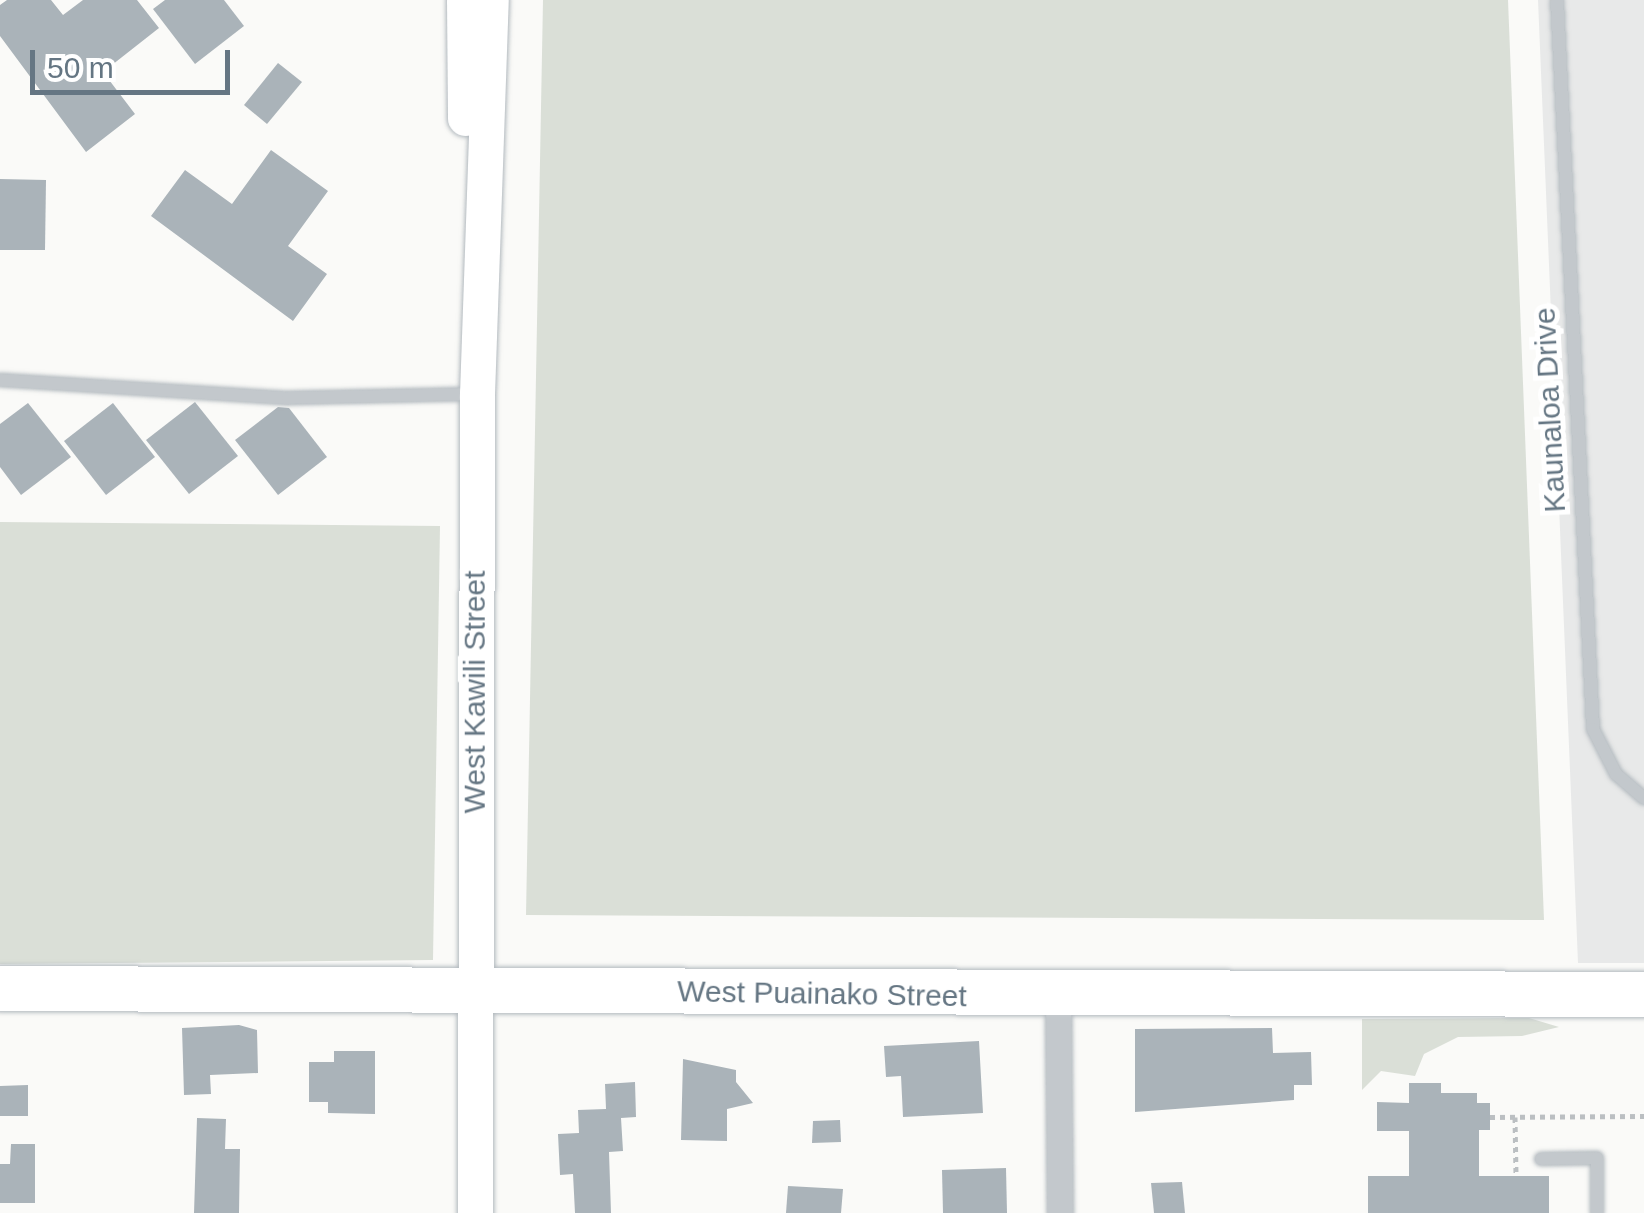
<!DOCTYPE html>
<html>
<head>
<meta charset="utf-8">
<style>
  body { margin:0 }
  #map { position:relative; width:1644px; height:1213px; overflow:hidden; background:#fafaf8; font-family:Arial,sans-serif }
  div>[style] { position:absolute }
  .built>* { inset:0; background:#e8e9e9 }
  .green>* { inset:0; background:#dadfd7 }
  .building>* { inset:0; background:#aab3b9 }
  .path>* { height:5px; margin-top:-2.5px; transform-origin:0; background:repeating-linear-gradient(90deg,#bbbfc2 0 5px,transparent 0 10px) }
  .roads { filter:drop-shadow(0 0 2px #b3babf) drop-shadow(0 0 2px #b3babf) }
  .lane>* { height:12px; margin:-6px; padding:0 6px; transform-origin:6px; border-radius:6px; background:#c3c8cc }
  .street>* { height:25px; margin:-12.5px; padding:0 12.5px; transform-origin:12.5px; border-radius:12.5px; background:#c3c8cc }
  .secondary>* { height:35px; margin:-17.5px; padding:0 17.5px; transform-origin:17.5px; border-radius:17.5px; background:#fff }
  .highway>* { height:45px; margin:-22.5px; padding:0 22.5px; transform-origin:22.5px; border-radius:22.5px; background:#fff }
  span { translate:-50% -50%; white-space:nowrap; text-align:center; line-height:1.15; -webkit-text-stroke:10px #fff; paint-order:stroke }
  .street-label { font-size:30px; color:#657683 }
  .scale { position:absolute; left:30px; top:50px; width:200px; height:45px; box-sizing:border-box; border:5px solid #657683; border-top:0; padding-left:12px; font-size:30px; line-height:35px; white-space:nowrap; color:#657683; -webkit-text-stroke:8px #fff; paint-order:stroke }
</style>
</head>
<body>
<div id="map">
  <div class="built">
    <i style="clip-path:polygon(1538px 0,1644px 0,1644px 963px,1578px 963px)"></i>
  </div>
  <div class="green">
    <i style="clip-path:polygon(543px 0,1508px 0,1544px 920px,526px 915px)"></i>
    <i style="clip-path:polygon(0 522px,440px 526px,433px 960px,0 964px)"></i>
    <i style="clip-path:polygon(1529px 1018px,1559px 1027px,1522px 1036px,1458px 1037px,1424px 1054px,1415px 1076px,1381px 1071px,1362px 1090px,1362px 1019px)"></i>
  </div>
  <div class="building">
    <i style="clip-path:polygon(7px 0,51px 0,63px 15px,83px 0,137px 0,159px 28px,103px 72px,135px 114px,86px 152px,0 36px,0 5px)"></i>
    <i style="clip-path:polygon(165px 0,224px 0,244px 26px,195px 64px,153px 9px)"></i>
    <i style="clip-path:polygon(278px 63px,302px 82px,267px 124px,244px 105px)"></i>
    <i style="clip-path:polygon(271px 150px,328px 191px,288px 246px,327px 274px,293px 321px,151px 216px,185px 170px,232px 204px)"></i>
    <i style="clip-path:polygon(0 179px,46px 180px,45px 250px,0 250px)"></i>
    <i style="clip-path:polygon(195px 402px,238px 456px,189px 494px,146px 440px)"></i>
    <i style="clip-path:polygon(28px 403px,71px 457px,21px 495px,0 467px,0 424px)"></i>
    <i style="clip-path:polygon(113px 403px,155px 457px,106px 495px,64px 441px)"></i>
    <i style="clip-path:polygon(278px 407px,289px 408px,327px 457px,278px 495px,235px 440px)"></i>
    <i style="clip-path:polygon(239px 1025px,257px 1030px,258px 1073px,210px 1075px,211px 1094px,184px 1095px,182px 1028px)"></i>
    <i style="clip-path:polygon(1272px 1028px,1273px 1053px,1311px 1052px,1312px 1085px,1294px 1085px,1294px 1100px,1135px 1112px,1135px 1029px)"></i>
    <i style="clip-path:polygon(979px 1041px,983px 1113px,903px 1117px,901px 1076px,886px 1077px,884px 1046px)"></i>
    <i style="clip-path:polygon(334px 1051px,375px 1051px,375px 1114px,328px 1113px,328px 1102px,309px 1102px,309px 1062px,334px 1062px)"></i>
    <i style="clip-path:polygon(683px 1059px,736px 1070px,736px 1082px,753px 1103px,727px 1109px,727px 1141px,681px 1140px)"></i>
    <i style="clip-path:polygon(635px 1082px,636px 1117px,621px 1118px,623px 1151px,609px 1152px,611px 1213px,575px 1213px,573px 1174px,560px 1175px,558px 1134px,579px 1133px,578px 1110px,606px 1109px,605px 1084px)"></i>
    <i style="clip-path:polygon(1409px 1083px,1441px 1083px,1441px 1093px,1477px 1093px,1477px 1103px,1490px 1103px,1490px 1130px,1479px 1130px,1479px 1176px,1549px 1176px,1549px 1213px,1368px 1213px,1368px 1176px,1409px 1176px,1409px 1131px,1377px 1131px,1377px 1102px,1409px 1103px)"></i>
    <i style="clip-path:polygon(28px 1085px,28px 1116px,0 1116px,0 1086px)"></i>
    <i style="clip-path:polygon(197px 1118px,226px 1119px,225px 1149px,240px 1149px,239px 1213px,194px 1213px)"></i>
    <i style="clip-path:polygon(840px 1120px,841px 1142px,812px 1143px,813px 1121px)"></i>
    <i style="clip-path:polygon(11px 1144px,35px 1144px,35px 1203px,0 1203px,0 1164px,10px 1164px)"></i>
    <i style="clip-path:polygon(1006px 1168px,1007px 1213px,943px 1213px,942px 1170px)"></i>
    <i style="clip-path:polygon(1182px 1182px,1185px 1213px,1154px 1213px,1151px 1183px)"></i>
    <i style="clip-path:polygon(788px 1186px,843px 1189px,841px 1213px,786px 1213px)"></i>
  </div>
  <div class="path">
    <i style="left:1490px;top:1117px;width:154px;rotate:-0.4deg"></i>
    <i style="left:1515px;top:1117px;width:59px;rotate:89deg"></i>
  </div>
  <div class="roads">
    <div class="lane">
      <i style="left:1557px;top:0;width:730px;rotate:87.17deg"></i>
      <i style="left:1593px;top:729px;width:51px;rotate:62.9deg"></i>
      <i style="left:1616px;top:774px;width:37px;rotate:41deg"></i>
      <i style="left:0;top:380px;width:289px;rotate:3.6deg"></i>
      <i style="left:288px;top:398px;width:186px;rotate:-1.2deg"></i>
      <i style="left:1541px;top:1159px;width:56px;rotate:-1deg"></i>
      <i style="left:1597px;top:1158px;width:55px;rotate:90deg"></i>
    </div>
    <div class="street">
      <i style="left:1058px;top:996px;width:217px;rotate:89.5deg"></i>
    </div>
    <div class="secondary">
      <i style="left:464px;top:0;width:118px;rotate:89.5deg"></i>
      <i style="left:475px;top:1213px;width:819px;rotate:-89.86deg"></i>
      <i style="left:477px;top:394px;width:394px;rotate:-88deg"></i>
    </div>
    <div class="highway">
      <i style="left:0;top:988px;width:1644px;rotate:0.21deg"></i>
    </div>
  </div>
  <div class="street-label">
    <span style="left:1550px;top:410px;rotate:-93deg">Kaunaloa Drive</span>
    <span style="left:475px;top:692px;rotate:-90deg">West Kawili Street</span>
    <span style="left:822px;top:994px;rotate:1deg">West Puainako Street</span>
  </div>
  <div class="scale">50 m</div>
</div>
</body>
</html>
